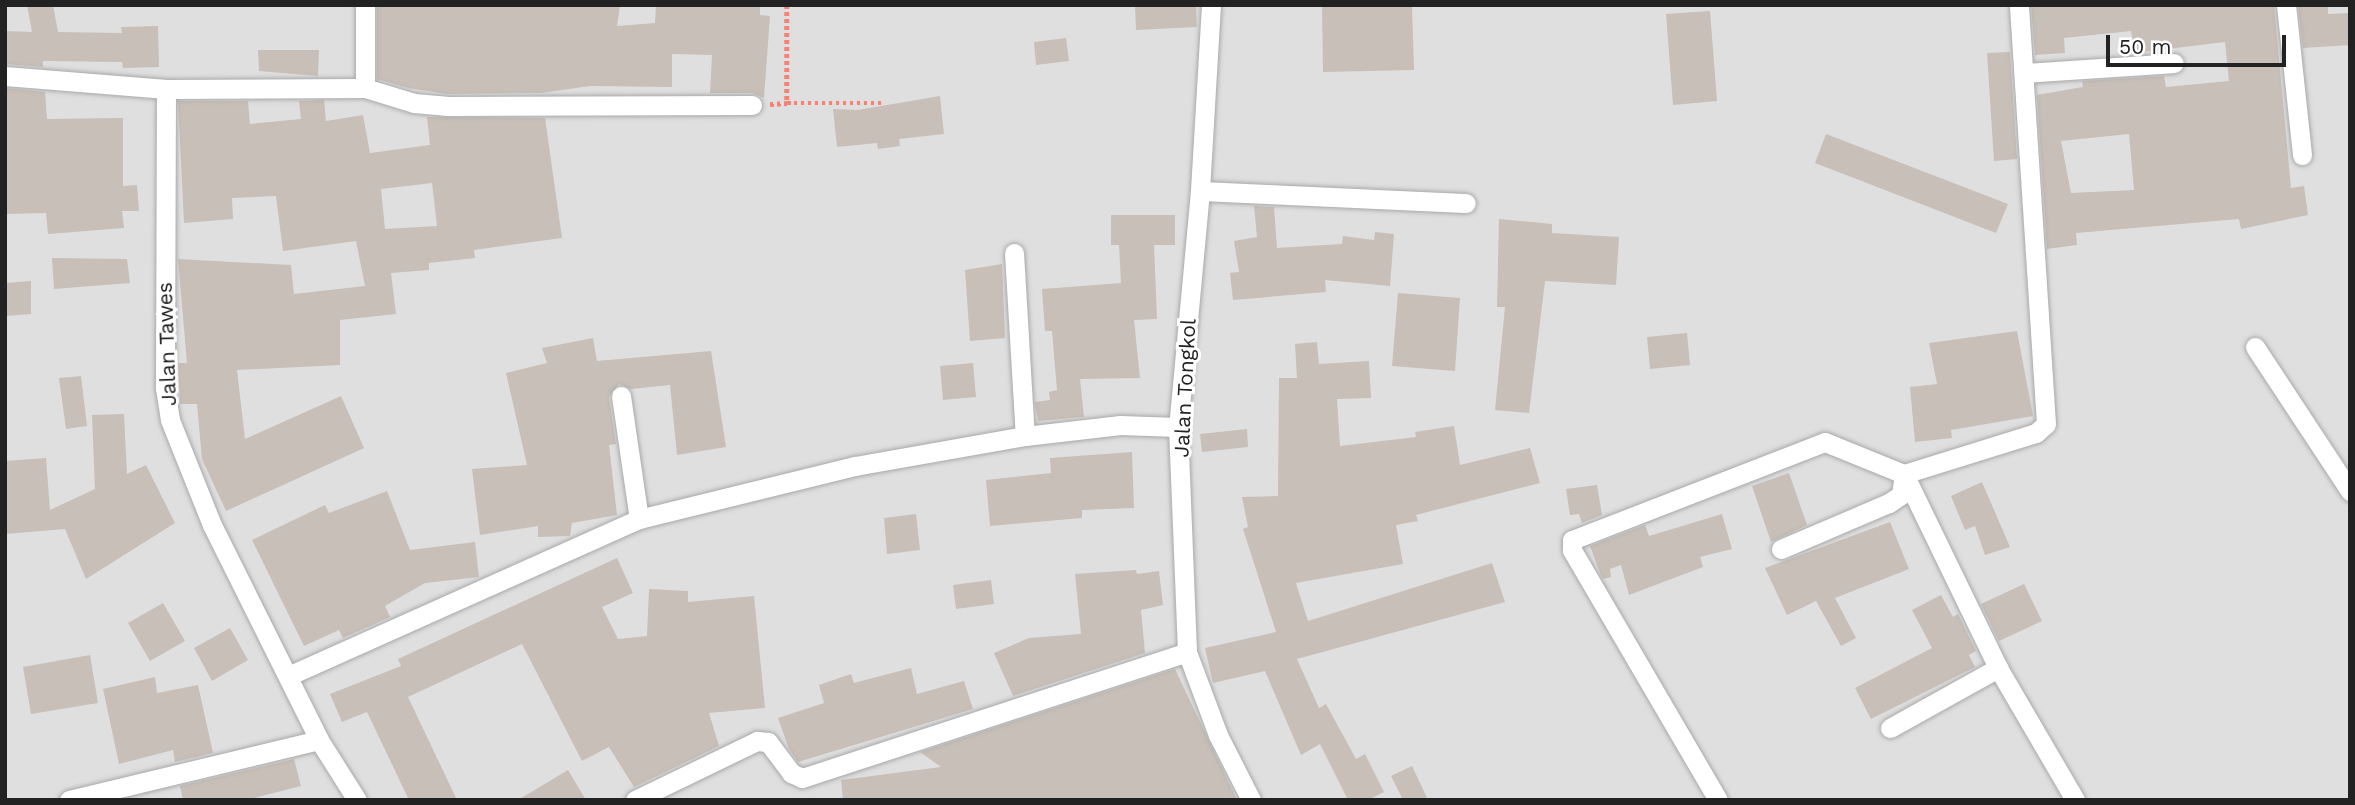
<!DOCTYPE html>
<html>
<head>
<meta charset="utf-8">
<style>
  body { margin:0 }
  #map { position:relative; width:2355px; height:805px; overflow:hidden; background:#f2efe9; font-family:"Work Sans",sans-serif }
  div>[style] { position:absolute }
  .residential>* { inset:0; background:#e0dfdf }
  .building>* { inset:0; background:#c7bfb8 }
  .path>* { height:4.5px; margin-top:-2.25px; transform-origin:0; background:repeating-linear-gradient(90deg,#fa8072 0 3.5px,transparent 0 7px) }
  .roads { filter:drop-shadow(0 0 2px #a9a9a9) drop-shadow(0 0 2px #a9a9a9) }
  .minor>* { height:19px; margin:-9.5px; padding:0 9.5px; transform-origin:9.5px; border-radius:9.5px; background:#fff }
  span { translate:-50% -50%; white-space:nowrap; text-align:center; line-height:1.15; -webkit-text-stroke:6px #fff; paint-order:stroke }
  .street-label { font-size:21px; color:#222 }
  .frame { position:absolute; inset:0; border:7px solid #222; pointer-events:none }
  .scale { position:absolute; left:2106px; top:35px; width:180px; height:32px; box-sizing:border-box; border:4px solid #222; border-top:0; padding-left:9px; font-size:21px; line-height:24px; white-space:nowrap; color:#222; -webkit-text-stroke:5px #fff; paint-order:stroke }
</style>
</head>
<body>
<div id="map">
  <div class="residential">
    <i style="clip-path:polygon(5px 5px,2350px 5px,2350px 800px,5px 800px)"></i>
  </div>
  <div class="building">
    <i style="clip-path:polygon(27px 5px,53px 5px,58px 32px,122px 33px,121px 27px,158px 26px,159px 67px,123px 68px,122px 62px,43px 61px,43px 67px,5px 64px,5px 31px,32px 32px)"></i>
    <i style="clip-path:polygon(377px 5px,620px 5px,617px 26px,655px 23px,656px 5px,760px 5px,760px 15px,770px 16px,764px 98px,752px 93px,710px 93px,712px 55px,672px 54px,672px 87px,590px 86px,541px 93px,447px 94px,408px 88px,377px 79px)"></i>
    <i style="clip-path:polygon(1135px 5px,1196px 5px,1197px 27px,1136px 30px)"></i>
    <i style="clip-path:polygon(1322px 5px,1412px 5px,1414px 70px,1323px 72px)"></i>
    <i style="clip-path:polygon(evenodd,2031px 5px,2274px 5px,2291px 188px,2304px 186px,2308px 215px,2241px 229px,2239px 219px,2076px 233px,2077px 245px,2047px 249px,2037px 95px,2083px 87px,2082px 81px,2164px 76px,2166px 87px,2229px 81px,2225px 42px,2135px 53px,2131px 31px,2064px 38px,2065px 53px,2035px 55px,2031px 5px,2129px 134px,2134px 190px,2071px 193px,2061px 141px,2129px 134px)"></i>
    <i style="clip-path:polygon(2298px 5px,2328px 5px,2328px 14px,2350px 13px,2350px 45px,2303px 48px)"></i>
    <i style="clip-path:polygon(1710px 11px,1717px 101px,1673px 105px,1666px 14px)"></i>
    <i style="clip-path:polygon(1066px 38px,1069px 61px,1036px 65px,1034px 42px)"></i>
    <i style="clip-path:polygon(258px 50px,319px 50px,318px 76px,259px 71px)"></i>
    <i style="clip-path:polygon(2010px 52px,2017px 159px,1994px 161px,1987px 53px)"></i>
    <i style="clip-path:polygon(5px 88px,45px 92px,47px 119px,123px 118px,123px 186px,137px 185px,139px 211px,122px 211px,124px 228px,48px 234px,46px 213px,5px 214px)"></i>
    <i style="clip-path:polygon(940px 96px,944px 134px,899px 139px,900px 146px,878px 149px,877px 143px,837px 147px,833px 109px,858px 110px)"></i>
    <i style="clip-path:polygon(evenodd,324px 100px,326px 121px,363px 115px,370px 153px,430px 145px,427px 117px,545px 118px,562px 238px,474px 250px,475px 258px,429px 263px,429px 270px,391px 273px,396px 314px,340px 320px,340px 365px,237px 370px,245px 439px,341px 396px,364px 448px,226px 511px,202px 459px,197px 404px,180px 404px,178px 363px,187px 363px,178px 259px,291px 265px,294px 294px,365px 286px,356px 241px,283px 251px,276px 196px,232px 198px,233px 219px,184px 223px,178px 101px,248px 101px,250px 124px,301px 119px,299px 101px,324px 100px,432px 183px,437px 226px,385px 229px,381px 189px,432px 183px)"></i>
    <i style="clip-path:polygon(1826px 134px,2008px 204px,1996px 233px,1815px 163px)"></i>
    <i style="clip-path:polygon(1254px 206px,1274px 207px,1277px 248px,1342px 244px,1343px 236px,1374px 240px,1375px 232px,1394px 234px,1390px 286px,1325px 280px,1326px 292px,1233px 300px,1230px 273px,1239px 272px,1234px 241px,1257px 237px)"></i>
    <i style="clip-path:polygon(1111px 215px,1175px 215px,1175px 245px,1154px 245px,1157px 319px,1134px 320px,1140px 378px,1080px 379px,1084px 417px,1038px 421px,1035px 402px,1050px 400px,1049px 392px,1057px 390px,1052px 331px,1045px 331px,1042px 289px,1121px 283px,1119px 245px,1111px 245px)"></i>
    <i style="clip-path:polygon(1499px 219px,1552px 224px,1552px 233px,1619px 237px,1616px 285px,1545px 281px,1529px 413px,1495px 410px,1505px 307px,1497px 307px)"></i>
    <i style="clip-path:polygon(52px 258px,127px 259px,130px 283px,54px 289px)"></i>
    <i style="clip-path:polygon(1002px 264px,1005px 338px,970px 341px,965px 270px)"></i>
    <i style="clip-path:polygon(31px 281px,31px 314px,5px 316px,5px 283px)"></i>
    <i style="clip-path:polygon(1398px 293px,1460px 298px,1455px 371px,1392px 366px)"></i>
    <i style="clip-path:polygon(2017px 331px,2033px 416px,1951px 430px,1952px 438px,1915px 442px,1910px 387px,1937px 384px,1929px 343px)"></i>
    <i style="clip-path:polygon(1687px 333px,1690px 365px,1650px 369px,1647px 337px)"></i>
    <i style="clip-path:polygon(593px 338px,597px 361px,711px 351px,726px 447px,677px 455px,670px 385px,631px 389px,619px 384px,609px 397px,616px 444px,609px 445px,617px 515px,572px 523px,570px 536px,538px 537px,538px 526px,480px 535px,472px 469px,527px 465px,506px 373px,547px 363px,542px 348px)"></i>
    <i style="clip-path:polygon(1317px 342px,1319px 364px,1369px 361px,1371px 398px,1337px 399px,1340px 446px,1416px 437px,1415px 432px,1454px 426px,1460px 465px,1530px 448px,1540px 483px,1416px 515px,1418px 521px,1396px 525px,1403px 564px,1296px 583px,1308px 621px,1492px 563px,1505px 602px,1297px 659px,1319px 708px,1326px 704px,1356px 759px,1365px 754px,1384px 792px,1368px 800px,1348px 800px,1320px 744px,1301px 755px,1265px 671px,1213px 683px,1205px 648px,1276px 632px,1243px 529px,1248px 527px,1242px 497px,1278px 496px,1279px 378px,1297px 378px,1295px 344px)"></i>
    <i style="clip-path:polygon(973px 363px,976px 397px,943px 400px,940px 366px)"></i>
    <i style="clip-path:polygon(81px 376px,87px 426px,66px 429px,59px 378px)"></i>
    <i style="clip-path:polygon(124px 414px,127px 474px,146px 465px,175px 523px,86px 579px,65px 529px,5px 534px,5px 461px,46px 458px,50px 510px,95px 489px,92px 415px)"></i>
    <i style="clip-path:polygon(1247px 429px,1248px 447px,1202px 452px,1200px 434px)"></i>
    <i style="clip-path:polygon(1132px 452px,1134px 508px,1082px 510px,1082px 518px,990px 526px,986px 480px,1051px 473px,1050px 458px)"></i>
    <i style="clip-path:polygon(1789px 473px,1807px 525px,1771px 542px,1752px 486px)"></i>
    <i style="clip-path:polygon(1982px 482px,2010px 547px,1985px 555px,1975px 526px,1965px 530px,1951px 496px)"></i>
    <i style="clip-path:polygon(1597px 485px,1602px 515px,1582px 523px,1579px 514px,1570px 515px,1566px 489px)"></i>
    <i style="clip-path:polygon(387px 491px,410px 550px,475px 542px,479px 577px,425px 583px,385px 606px,390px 617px,343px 638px,339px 630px,304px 646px,252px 540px,325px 505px,329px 513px)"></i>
    <i style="clip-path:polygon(916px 514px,920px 550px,887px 554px,884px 518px)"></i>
    <i style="clip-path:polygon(1722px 514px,1732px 549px,1700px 557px,1703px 567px,1629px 595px,1621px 565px,1610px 569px,1611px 577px,1603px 579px,1600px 573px,1590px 546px,1645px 525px,1649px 536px)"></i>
    <i style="clip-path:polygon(1890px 522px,1909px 569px,1835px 598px,1856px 638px,1841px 646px,1816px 601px,1787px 615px,1765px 568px)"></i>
    <i style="clip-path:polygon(617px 558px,633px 593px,602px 607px,618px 639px,647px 636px,649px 589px,688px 591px,688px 602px,754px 596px,765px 708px,709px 713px,719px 746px,634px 787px,609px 747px,582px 761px,522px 644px,408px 697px,457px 800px,409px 800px,367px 712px,342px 722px,330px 694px,401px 666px,398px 659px)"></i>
    <i style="clip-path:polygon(1136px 570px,1137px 574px,1159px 571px,1163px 605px,1141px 610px,1145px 653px,1013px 696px,994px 653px,1029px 638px,1081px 634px,1075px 574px)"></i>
    <i style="clip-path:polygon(991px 580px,994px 604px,956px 609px,953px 585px)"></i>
    <i style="clip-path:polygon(2024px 584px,2042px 621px,1999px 641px,1981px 604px)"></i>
    <i style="clip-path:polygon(1941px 595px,1953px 617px,1958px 614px,1976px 651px,1969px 655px,1975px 667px,1871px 719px,1855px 688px,1932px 648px,1912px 610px)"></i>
    <i style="clip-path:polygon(163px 603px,185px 641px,150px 661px,128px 623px)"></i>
    <i style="clip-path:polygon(230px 628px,248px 660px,212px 681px,194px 648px)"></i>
    <i style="clip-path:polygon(90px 655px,98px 703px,31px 714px,23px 667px)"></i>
    <i style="clip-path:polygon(911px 668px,917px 694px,964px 681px,973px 709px,798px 762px,789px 749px,778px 718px,824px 703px,819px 685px,851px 674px,854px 683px)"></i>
    <i style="clip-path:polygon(1175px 669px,1237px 800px,843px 800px,841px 780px,941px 767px,920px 752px)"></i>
    <i style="clip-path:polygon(155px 677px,157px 693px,198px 685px,213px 753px,175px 762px,173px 750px,119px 764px,103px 689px)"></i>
    <i style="clip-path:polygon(294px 759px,301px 786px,246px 800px,183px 800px,180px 786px)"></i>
    <i style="clip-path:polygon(1412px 766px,1428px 800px,1403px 800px,1391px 776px)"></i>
    <i style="clip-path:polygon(568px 770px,586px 800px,518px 800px)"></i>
  </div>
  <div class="path">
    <i style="left:787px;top:5px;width:98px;rotate:90deg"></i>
    <i style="left:787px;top:103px;width:94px"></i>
    <i style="left:770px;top:104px;width:17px;rotate:-3deg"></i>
  </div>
  <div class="roads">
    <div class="minor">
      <i style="left:365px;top:5px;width:83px;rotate:90deg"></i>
      <i style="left:1211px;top:5px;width:186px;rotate:93.4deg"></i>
      <i style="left:1200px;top:191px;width:237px;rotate:95.3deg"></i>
      <i style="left:1178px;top:427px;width:225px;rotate:87.7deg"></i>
      <i style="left:1187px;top:652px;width:89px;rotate:69.5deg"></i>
      <i style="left:1218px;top:735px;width:73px;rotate:63.1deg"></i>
      <i style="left:2286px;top:5px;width:151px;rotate:83.9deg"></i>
      <i style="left:2024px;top:73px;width:150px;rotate:-3.8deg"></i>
      <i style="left:5px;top:76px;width:162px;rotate:4.6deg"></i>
      <i style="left:166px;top:89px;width:199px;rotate:-0.3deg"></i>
      <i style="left:365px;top:88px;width:51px;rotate:17deg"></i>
      <i style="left:414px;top:103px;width:32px;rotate:5deg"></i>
      <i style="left:446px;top:106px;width:306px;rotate:-0.2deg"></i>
      <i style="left:166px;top:89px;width:299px;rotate:90.2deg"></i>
      <i style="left:165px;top:388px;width:32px;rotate:81deg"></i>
      <i style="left:170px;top:420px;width:113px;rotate:68.2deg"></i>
      <i style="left:212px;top:525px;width:240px;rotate:63.5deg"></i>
      <i style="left:319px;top:740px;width:71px;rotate:57.7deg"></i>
      <i style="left:1200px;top:191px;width:266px;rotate:2.6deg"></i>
      <i style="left:1014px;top:253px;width:183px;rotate:86.6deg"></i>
      <i style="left:2255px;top:347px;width:173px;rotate:56.6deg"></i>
      <i style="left:621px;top:396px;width:124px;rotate:81.7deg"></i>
      <i style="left:1781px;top:549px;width:117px;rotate:-23.1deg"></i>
      <i style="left:1889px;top:503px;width:14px;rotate:-34deg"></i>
      <i style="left:1901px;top:495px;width:21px;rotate:-82deg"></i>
      <i style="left:1904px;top:474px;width:138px;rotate:-17.3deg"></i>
      <i style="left:2036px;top:433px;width:13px;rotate:-42deg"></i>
      <i style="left:2046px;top:424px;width:420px;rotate:-93.7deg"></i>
      <i style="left:288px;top:676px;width:385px;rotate:-24.1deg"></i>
      <i style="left:639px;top:519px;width:222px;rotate:-13.8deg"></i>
      <i style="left:855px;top:466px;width:173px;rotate:-10deg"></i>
      <i style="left:1025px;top:436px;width:96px;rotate:-6.6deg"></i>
      <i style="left:1120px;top:425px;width:58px;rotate:2deg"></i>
      <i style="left:1890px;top:728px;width:124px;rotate:-29.1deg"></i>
      <i style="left:69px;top:800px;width:257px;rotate:-13.5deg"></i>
      <i style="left:635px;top:800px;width:136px;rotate:-25.8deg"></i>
      <i style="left:757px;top:741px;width:11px;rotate:5deg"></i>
      <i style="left:768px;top:742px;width:39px;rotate:53deg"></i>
      <i style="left:791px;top:773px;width:12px;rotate:24deg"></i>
      <i style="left:802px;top:778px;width:405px;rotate:-18.1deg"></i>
      <i style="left:1718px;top:800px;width:290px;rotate:-120.3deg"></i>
      <i style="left:1572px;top:550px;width:10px;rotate:-90deg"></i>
      <i style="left:1572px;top:540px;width:271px;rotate:-21.2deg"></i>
      <i style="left:1825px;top:442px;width:85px;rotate:22.1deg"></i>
      <i style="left:1904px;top:474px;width:216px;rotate:64.1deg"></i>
      <i style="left:1998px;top:668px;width:153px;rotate:59.7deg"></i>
    </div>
  </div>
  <div class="street-label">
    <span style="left:167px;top:344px;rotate:-92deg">Jalan Tawes</span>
    <span style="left:1185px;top:388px;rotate:-87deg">Jalan Tongkol</span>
  </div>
  <div class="frame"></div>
  <div class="scale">50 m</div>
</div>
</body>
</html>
